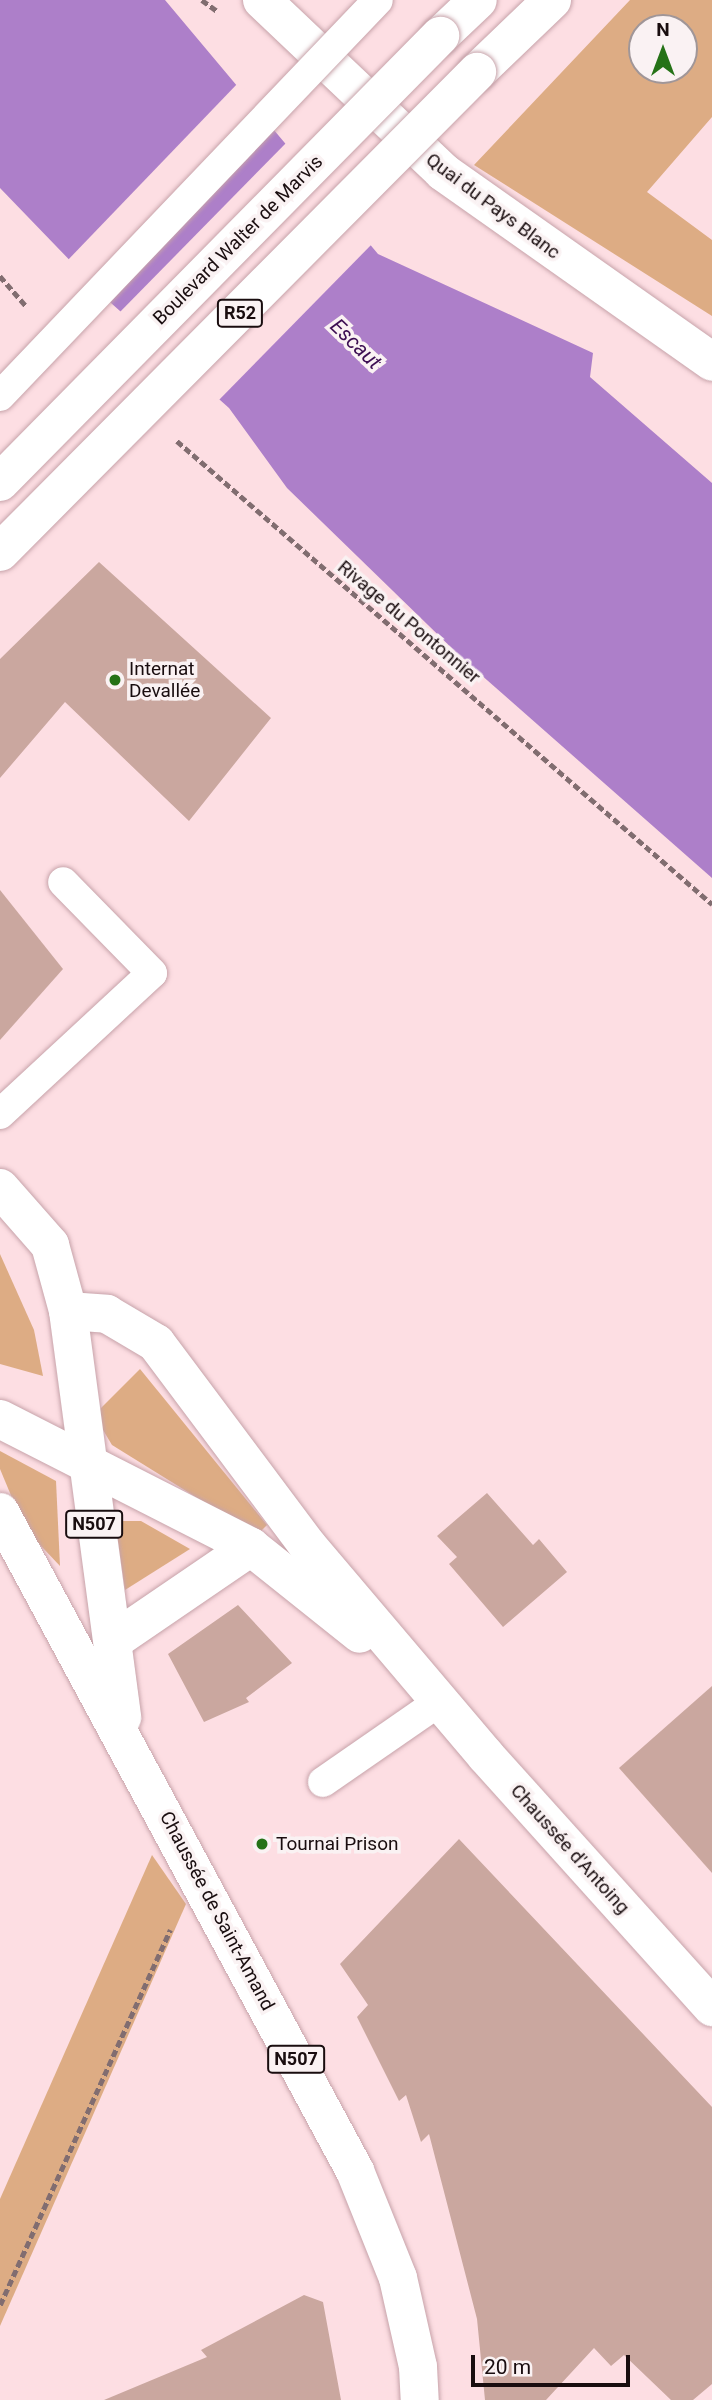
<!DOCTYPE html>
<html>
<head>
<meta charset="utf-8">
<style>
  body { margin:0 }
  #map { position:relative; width:712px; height:2400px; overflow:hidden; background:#fddee3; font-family:Roboto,sans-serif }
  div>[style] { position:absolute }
  .green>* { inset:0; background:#ddac84 }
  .water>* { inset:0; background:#ad7fc9 }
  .pier>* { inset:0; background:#fddee3 }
  .building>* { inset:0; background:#caa79f }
  .path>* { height:4.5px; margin-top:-2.25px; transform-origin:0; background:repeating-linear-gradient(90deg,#816d70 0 7px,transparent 0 10.5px) }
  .roads { filter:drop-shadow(0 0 2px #c7a3aa) drop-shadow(0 0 2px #c7a3aa) }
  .lane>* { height:30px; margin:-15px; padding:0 15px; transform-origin:15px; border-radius:15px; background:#fff }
  .street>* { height:38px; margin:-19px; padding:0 19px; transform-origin:19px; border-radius:19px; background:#fff }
  .secondary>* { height:38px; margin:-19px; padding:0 19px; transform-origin:19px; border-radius:19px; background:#fff }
  .primary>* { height:38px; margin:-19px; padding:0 19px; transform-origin:19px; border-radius:19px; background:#fff }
  .bridges { filter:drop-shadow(0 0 2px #c7a3aa) drop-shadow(0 0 2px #c7a3aa) }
  .lane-bridge>* { height:30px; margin:-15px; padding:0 15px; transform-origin:15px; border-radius:15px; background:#fff }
  .primary-bridge>* { height:38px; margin:-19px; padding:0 19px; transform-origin:19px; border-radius:19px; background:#fff }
  .dots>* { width:19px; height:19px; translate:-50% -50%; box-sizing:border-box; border:4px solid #faf2f3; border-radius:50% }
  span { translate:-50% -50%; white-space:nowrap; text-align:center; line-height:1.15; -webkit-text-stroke:7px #faf2f3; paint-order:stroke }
  .shield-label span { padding:2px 5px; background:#faf2f3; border:2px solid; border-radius:5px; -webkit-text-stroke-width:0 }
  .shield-label { font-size:18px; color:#190d0f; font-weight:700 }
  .street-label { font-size:19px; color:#190d0f }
  .poi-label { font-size:19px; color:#190d0f }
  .left { translate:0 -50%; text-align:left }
  .water-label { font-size:21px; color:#3c0e52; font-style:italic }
  .north { position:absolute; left:628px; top:14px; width:70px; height:70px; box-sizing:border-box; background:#faf2f3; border:2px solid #a09698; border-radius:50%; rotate:0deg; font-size:19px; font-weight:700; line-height:28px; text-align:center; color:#190d0f }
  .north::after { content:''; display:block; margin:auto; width:24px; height:32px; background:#257217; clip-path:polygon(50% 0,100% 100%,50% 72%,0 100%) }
  .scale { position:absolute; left:471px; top:2355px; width:159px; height:32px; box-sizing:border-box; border:4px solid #190d0f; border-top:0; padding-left:9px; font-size:21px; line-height:24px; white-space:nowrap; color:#190d0f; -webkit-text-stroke:5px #faf2f3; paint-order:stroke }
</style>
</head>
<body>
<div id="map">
  <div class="green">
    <i style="clip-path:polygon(evenodd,630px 0,712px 0,712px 117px,647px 192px,712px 240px,712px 316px,474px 165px,630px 0,642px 28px,684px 28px,684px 70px,642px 70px,642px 28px)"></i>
    <i style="clip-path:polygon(0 1254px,34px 1330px,43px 1376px,0 1364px)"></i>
    <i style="clip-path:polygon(140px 1369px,267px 1525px,257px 1535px,112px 1445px,94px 1415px)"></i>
    <i style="clip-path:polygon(0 1451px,56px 1481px,60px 1566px,25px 1529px,0 1469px)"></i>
    <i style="clip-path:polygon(115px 1521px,141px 1521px,190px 1549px,125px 1590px)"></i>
    <i style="clip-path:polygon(152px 1855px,186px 1904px,0 2326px,0 2199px)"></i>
  </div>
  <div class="water">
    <i style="clip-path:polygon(0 0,165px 0,378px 254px,593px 353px,590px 377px,712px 483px,712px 878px,463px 659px,287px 488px,229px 408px,111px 303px,0 188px)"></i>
  </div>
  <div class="pier">
    <i style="clip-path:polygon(239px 82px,277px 127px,107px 304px,66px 262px)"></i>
    <i style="clip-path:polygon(288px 141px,373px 243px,217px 402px,118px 314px)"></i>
  </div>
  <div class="building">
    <i style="clip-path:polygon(99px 562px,271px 718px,189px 821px,65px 702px,0 778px,0 659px)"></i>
    <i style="clip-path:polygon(0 890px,63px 969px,0 1040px)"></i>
    <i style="clip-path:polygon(487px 1493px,533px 1545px,539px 1539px,567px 1572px,503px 1627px,449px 1564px,457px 1557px,437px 1536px)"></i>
    <i style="clip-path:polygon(238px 1605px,292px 1663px,246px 1698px,249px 1702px,204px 1722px,168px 1654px)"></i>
    <i style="clip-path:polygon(712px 1686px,712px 1873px,619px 1768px)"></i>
    <i style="clip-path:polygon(459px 1839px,712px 2107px,712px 2384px,693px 2400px,671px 2400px,624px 2355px,611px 2366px,594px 2348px,546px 2400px,485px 2400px,477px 2319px,429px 2134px,421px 2142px,406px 2095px,399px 2101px,357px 2017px,368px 2005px,340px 1964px)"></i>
    <i style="clip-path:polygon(304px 2295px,323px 2302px,341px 2400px,104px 2400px,207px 2357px,201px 2350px)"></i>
  </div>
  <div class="path">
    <i style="left:202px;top:0;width:19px;rotate:36deg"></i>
    <i style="left:0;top:276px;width:41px;rotate:48.9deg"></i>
    <i style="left:177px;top:441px;width:708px;rotate:40.87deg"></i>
    <i style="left:0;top:2305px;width:412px;rotate:-65.6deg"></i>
  </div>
  <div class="roads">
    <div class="lane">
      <i style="left:0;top:1114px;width:207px;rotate:-42.8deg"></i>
      <i style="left:152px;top:973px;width:127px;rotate:-134.4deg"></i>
      <i style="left:323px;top:1782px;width:142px;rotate:-34.7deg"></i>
    </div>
    <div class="street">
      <i style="left:262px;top:0;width:250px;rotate:43.5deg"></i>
      <i style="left:443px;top:172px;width:329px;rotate:35.2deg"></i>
    </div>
    <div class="secondary">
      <i style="left:68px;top:1311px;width:39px;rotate:4deg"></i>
      <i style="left:107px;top:1314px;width:57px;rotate:30.6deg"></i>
      <i style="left:156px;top:1343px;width:254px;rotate:53.2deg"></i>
      <i style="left:308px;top:1546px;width:275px;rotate:49.7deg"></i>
      <i style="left:486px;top:1756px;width:338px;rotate:48deg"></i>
      <i style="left:0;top:1419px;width:282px;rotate:27deg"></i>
      <i style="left:251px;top:1547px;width:139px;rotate:38.6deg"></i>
      <i style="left:113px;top:1641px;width:167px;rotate:-34.3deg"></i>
    </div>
    <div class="primary">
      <i style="left:440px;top:36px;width:52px;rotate:-43.5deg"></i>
      <i style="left:477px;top:72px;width:104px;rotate:-43.8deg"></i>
      <i style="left:0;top:1188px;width:76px;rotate:48.7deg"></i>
      <i style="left:50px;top:1245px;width:68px;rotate:74.7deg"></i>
      <i style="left:68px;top:1311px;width:410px;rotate:82.4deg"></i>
      <i style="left:0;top:1512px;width:749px;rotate:61.69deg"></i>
      <i style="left:355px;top:2171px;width:115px;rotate:68.1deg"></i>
      <i style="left:398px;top:2278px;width:91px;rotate:77.3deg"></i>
      <i style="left:418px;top:2367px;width:33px;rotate:87deg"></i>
    </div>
  </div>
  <div class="bridges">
    <div class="lane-bridge">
      <i style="left:0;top:396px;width:547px;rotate:-46.33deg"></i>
    </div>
    <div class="primary-bridge">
      <i style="left:0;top:482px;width:627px;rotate:-45.39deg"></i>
      <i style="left:0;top:552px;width:677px;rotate:-45.18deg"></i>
    </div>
  </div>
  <div class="dots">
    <i style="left:115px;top:680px;background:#257217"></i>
    <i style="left:262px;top:1844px;background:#257217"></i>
  </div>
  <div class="shield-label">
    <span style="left:240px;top:313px">R52</span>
    <span style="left:94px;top:1524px">N507</span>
    <span style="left:296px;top:2059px">N507</span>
  </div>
  <div class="street-label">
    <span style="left:493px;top:206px;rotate:37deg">Quai du Pays Blanc</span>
    <span style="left:238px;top:240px;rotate:-45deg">Boulevard Walter de Marvis</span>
    <span style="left:409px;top:622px;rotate:40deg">Rivage du Pontonnier</span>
    <span style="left:570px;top:1849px;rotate:48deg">Chaussée d'Antoing</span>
    <span style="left:217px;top:1911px;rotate:62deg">Chaussée de Saint-Amand</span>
  </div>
  <div class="poi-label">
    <span class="left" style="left:129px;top:680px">Internat<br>Devallée</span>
    <span class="left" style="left:276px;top:1844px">Tournai Prison</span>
  </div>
  <div class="water-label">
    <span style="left:356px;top:344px;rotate:44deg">Escaut</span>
  </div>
  <div class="north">N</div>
  <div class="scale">20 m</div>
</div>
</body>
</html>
